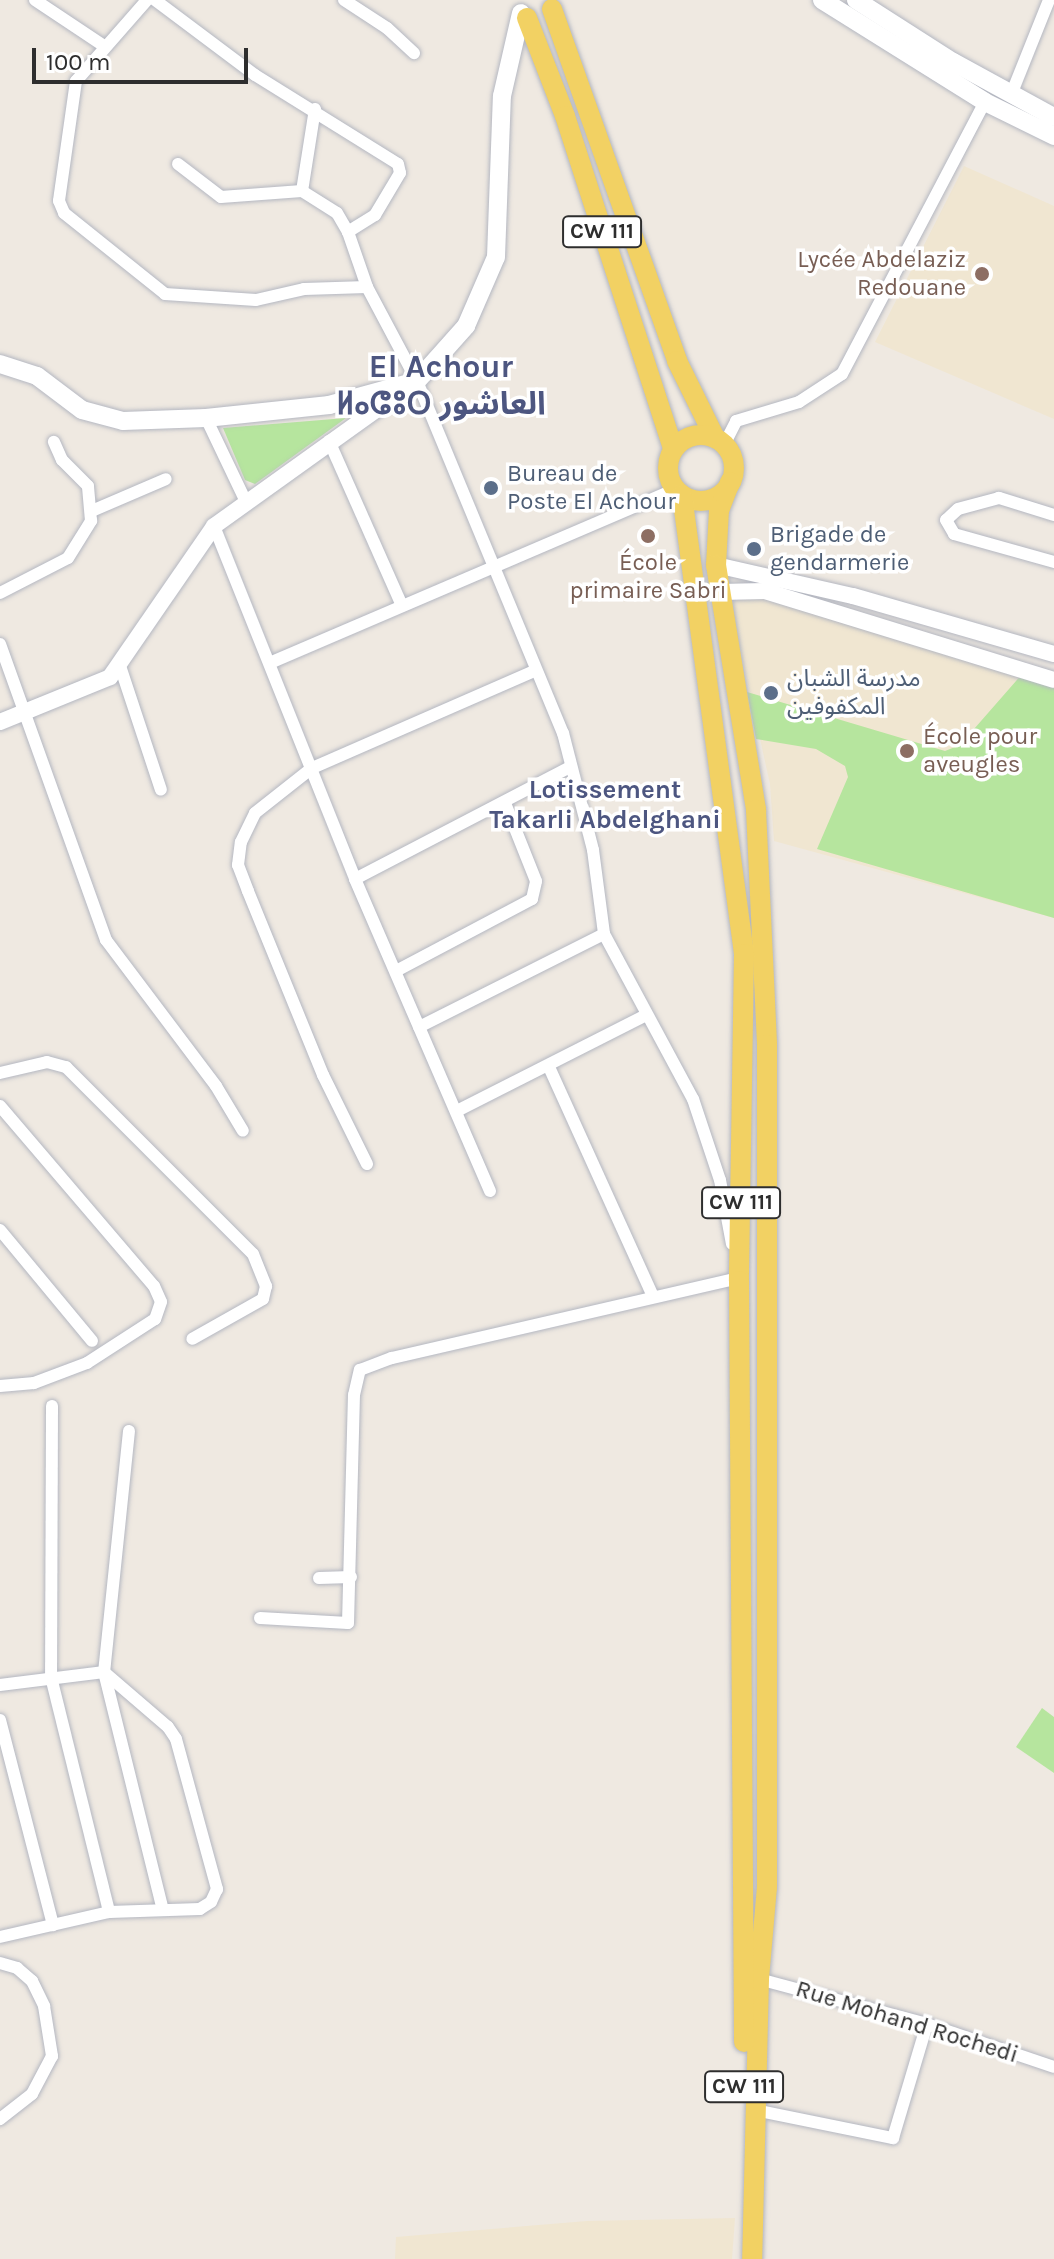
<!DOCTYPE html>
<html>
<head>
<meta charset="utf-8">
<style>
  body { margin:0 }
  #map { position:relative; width:1054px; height:2259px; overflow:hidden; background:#efe9e1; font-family:Karla,"Noto Sans Arabic","Noto Sans Tifinagh",sans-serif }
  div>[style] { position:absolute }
  .education>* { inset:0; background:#f0e6d1 }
  .green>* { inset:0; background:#b6e59e }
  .roads { filter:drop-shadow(0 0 2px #b4b7c1) drop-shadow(0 0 2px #b4b7c1) }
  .minor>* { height:12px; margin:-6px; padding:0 6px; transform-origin:6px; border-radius:6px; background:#fff }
  .tertiary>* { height:16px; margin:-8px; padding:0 8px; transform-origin:8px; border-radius:8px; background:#fff }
  .secondary>* { height:18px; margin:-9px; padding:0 9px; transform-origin:9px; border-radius:9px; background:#fff }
  .primary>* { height:20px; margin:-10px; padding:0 10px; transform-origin:10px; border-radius:10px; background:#f2d163 }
  .primary>.ring { margin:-10px; padding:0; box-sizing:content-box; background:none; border:20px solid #f2d163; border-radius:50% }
  .dots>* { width:22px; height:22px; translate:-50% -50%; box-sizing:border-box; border:4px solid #fff; border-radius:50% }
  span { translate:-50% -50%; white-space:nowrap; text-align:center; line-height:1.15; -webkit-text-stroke:7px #fff; paint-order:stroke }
  .shield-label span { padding:2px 6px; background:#fff; border:2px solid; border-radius:6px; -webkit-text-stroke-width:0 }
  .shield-label { font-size:22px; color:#2e2e2e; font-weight:700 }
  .education-label { font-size:24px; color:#785e54 }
  .right { translate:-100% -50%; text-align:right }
  .left { translate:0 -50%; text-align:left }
  .service-label { font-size:24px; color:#4e5e75 }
  .street-label { font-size:24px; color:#2e2e2e }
  .neighbourhood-label { font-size:26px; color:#4d5680; font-weight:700 }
  .district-label { font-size:32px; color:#4d5680; font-weight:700 }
  .scale { position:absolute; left:32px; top:48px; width:216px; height:36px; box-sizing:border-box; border:4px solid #2e2e2e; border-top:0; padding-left:10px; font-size:24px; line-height:28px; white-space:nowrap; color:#2e2e2e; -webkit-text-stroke:6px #fff; paint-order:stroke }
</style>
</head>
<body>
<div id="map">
  <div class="education">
    <i style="clip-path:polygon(964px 166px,1054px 206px,1054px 419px,875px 342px)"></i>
    <i style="clip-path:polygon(752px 594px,1054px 683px,1054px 918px,774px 841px,770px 784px,732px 612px,733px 602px)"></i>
    <i style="clip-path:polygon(735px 2218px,732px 2259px,395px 2259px,396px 2237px,587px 2221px)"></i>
  </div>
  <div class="green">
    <i style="clip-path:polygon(346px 418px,255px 484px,245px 480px,223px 428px)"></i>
    <i style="clip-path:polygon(1023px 673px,1054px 683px,1054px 918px,817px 849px,848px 777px,845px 766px,816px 749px,756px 739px,747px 692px,945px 751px,960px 745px)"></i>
    <i style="clip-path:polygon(1042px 1708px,1054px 1717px,1054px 1773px,1016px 1747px)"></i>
  </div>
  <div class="roads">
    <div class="minor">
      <i style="left:35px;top:0;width:83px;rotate:33.7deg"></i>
      <i style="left:147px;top:0;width:108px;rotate:131.2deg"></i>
      <i style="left:76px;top:81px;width:121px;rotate:98.1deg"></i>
      <i style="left:59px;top:201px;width:13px;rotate:67deg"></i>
      <i style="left:64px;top:213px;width:129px;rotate:38.7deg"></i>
      <i style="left:165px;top:294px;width:91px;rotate:3.8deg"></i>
      <i style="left:256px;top:300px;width:49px;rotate:-12.9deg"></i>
      <i style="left:304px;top:289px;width:63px;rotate:-1.8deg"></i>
      <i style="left:155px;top:0;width:125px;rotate:36.9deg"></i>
      <i style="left:255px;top:75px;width:168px;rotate:31.9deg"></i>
      <i style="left:398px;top:164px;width:9px;rotate:77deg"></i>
      <i style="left:400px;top:173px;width:49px;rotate:120.8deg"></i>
      <i style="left:375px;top:215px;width:32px;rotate:148deg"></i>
      <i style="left:344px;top:0;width:51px;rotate:33.1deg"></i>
      <i style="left:387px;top:28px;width:37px;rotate:43deg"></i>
      <i style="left:1011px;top:95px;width:102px;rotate:-68.2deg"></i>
      <i style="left:178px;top:164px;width:54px;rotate:37.5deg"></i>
      <i style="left:221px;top:197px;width:81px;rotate:-4.2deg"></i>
      <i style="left:302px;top:191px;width:41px;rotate:32.2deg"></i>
      <i style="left:337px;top:213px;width:22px;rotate:60deg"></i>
      <i style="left:348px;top:232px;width:58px;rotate:70.9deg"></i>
      <i style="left:367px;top:287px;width:106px;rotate:62deg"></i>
      <i style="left:417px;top:381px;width:381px;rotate:67.5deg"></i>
      <i style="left:563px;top:733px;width:121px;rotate:75.6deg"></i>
      <i style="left:593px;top:850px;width:85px;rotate:82.5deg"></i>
      <i style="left:604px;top:934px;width:187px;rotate:61.7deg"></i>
      <i style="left:693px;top:1099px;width:85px;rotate:71.6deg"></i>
      <i style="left:720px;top:1180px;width:65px;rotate:79.4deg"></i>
      <i style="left:302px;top:191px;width:83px;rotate:-81deg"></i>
      <i style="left:206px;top:418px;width:93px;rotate:64.5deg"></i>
      <i style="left:329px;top:441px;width:180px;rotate:66.1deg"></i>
      <i style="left:724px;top:445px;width:27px;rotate:-63deg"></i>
      <i style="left:736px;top:421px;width:66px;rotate:-16.8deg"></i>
      <i style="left:799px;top:402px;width:51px;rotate:-33.1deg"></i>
      <i style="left:842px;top:374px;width:307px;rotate:-62.3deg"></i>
      <i style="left:94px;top:510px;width:78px;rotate:-23.3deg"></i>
      <i style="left:1054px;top:515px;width:58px;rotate:-162.8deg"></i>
      <i style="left:999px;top:498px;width:42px;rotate:165deg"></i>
      <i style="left:958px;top:509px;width:16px;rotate:137deg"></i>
      <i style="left:946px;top:520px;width:16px;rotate:60deg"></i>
      <i style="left:954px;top:534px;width:104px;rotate:15.6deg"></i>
      <i style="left:214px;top:526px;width:380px;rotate:68.2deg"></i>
      <i style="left:355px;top:879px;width:340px;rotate:66.6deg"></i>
      <i style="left:0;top:593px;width:76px;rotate:-27.2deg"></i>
      <i style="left:68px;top:558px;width:44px;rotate:-58.1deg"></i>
      <i style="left:91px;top:521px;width:35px;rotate:-95deg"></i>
      <i style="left:88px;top:486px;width:37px;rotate:-135deg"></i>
      <i style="left:62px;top:460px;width:20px;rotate:-114deg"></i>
      <i style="left:0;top:644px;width:314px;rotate:70.3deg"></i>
      <i style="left:106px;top:940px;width:183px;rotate:53deg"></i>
      <i style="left:216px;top:1086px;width:52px;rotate:59deg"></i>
      <i style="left:272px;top:662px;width:439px;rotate:-23.2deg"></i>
      <i style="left:121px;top:669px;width:127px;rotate:71.7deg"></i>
      <i style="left:355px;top:879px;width:242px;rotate:-27.5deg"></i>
      <i style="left:396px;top:971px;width:154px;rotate:-27.9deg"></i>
      <i style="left:532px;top:899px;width:18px;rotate:-77deg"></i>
      <i style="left:536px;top:881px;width:84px;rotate:-111.7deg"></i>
      <i style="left:419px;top:1027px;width:207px;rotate:-26.7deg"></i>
      <i style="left:549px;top:1067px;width:252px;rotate:65.6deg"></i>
      <i style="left:0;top:1073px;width:48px;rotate:-13.2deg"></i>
      <i style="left:47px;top:1062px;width:20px;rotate:15deg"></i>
      <i style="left:66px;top:1067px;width:264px;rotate:45deg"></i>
      <i style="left:253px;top:1254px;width:35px;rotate:68deg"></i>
      <i style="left:266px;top:1286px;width:13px;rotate:103deg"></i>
      <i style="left:263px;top:1299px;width:81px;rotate:150.6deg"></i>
      <i style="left:0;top:1106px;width:237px;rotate:49.5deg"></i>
      <i style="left:154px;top:1286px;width:17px;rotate:66deg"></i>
      <i style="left:161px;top:1302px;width:18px;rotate:109deg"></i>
      <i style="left:155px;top:1319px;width:81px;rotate:147.1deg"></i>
      <i style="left:87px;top:1363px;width:57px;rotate:159.3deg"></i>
      <i style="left:34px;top:1383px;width:34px;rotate:175deg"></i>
      <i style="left:457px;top:1111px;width:212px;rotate:-26.9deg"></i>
      <i style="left:367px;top:1164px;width:99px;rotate:-116.3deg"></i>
      <i style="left:323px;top:1075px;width:199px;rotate:-112.2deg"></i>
      <i style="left:248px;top:891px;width:28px;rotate:-111deg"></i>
      <i style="left:238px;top:865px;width:23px;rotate:-83deg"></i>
      <i style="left:241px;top:842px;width:32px;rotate:-64deg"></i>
      <i style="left:255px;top:813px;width:73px;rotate:-38.3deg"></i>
      <i style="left:312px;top:768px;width:244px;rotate:-23.6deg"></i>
      <i style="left:0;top:1230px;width:144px;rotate:50.3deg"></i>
      <i style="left:52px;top:1406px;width:271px;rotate:90.2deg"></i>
      <i style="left:51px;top:1677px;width:242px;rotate:76.1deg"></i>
      <i style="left:129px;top:1431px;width:242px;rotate:95.9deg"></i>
      <i style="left:104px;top:1672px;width:245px;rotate:76.1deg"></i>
      <i style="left:319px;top:1578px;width:32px;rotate:-2deg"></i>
      <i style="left:260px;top:1618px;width:88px;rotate:3.3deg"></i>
      <i style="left:348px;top:1623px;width:228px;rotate:-88.5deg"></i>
      <i style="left:354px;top:1395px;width:26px;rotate:-77deg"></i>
      <i style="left:360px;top:1370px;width:34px;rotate:-21deg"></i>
      <i style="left:392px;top:1358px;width:356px;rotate:-13deg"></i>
      <i style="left:0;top:1685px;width:105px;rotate:-7.1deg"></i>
      <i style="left:104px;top:1672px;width:84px;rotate:40.7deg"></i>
      <i style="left:168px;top:1727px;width:14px;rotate:56deg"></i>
      <i style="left:176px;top:1739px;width:156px;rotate:74.7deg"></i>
      <i style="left:217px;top:1889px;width:14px;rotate:115deg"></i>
      <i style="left:211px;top:1902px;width:13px;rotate:148deg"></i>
      <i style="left:200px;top:1909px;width:91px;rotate:178.1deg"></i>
      <i style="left:109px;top:1912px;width:112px;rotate:167.1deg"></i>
      <i style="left:0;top:1720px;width:212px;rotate:75.5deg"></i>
      <i style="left:0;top:1963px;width:18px;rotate:16deg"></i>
      <i style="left:17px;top:1968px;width:20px;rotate:41deg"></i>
      <i style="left:32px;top:1981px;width:28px;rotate:64deg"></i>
      <i style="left:44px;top:2006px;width:51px;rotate:80.9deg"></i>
      <i style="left:52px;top:2056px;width:43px;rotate:117.8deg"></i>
      <i style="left:32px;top:2094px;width:41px;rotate:142deg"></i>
      <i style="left:759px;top:1979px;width:174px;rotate:15deg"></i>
      <i style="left:927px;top:2024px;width:134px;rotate:18.7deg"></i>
      <i style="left:755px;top:2110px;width:141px;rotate:11.5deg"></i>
      <i style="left:893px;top:2138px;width:119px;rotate:-73.4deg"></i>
    </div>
    <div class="tertiary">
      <i style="left:716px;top:565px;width:140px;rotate:12.8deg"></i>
      <i style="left:853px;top:596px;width:209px;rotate:16.1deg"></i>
      <i style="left:720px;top:592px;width:45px;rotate:-1.3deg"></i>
      <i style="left:765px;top:591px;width:302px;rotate:17.1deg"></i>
      <i style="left:0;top:722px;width:119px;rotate:-22.2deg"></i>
      <i style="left:110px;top:677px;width:183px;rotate:-55.4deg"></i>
      <i style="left:214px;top:526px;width:244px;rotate:-35.6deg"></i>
    </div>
    <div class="secondary">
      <i style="left:822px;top:0;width:192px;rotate:32deg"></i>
      <i style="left:985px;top:102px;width:77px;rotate:26.2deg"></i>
      <i style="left:856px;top:0;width:115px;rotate:32.6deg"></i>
      <i style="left:953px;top:62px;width:115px;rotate:28.6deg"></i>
      <i style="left:0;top:364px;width:39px;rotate:18deg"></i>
      <i style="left:37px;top:376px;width:56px;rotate:37.1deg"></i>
      <i style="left:82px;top:410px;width:42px;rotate:15deg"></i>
      <i style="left:123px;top:421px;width:83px;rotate:-2.1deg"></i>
      <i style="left:206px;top:418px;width:124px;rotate:-6deg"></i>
      <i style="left:329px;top:405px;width:91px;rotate:-15.3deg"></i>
      <i style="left:417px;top:381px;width:74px;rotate:-48.3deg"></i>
      <i style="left:466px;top:326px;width:75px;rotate:-66.5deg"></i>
      <i style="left:496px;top:257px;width:161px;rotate:-87.9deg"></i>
      <i style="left:502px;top:96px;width:85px;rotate:-77.1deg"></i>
    </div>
    <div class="primary">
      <i style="left:552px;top:9px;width:374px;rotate:70.4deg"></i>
      <i style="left:677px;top:361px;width:86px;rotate:63.7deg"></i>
      <i style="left:527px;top:18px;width:105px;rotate:68.8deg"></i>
      <i style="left:565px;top:116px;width:349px;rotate:72deg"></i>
      <i class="ring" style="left:668px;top:435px;width:46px;height:46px"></i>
      <i style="left:730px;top:482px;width:30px;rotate:111deg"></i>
      <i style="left:719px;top:510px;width:55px;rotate:93.1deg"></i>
      <i style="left:716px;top:565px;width:248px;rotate:80.7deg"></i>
      <i style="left:756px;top:810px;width:235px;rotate:87.3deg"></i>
      <i style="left:767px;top:1045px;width:842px;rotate:90deg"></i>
      <i style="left:767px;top:1887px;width:92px;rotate:95deg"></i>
      <i style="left:759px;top:1979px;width:280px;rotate:91.4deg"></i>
      <i style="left:682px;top:495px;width:463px;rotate:82.3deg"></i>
      <i style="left:744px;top:954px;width:327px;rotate:90.9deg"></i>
      <i style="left:739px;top:1281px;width:761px;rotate:89.62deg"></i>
    </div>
  </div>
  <div class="dots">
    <i style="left:982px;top:274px;background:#8d6e63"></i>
    <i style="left:491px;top:488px;background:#5c6f8a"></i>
    <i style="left:648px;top:536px;background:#8d6e63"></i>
    <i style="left:754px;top:549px;background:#5c6f8a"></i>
    <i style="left:771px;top:693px;background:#5c6f8a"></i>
    <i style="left:907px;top:751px;background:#8d6e63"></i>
  </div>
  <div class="shield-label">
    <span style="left:602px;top:232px">CW 111</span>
    <span style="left:741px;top:1203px">CW 111</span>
    <span style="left:744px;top:2087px">CW 111</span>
  </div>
  <div class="education-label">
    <span class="right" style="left:966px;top:274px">Lycée Abdelaziz<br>Redouane</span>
    <span style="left:648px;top:577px">École<br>primaire Sabri</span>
    <span class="left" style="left:923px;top:751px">École pour<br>aveugles</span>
  </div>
  <div class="service-label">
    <span class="left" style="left:507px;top:488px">Bureau de<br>Poste El Achour</span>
    <span class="left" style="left:770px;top:549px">Brigade de<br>gendarmerie</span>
    <span class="left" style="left:787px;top:693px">مدرسة الشبان<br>المكفوفين</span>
  </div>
  <div class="street-label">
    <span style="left:907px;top:2022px;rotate:17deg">Rue Mohand Rochedi</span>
  </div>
  <div class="neighbourhood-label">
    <span style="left:605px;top:805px">Lotissement<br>Takarli Abdelghani</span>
  </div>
  <div class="district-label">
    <span style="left:441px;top:386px">El Achour<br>ⵍⴰⵛⵓⵔ العاشور</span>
  </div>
  <div class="scale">100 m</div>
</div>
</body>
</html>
